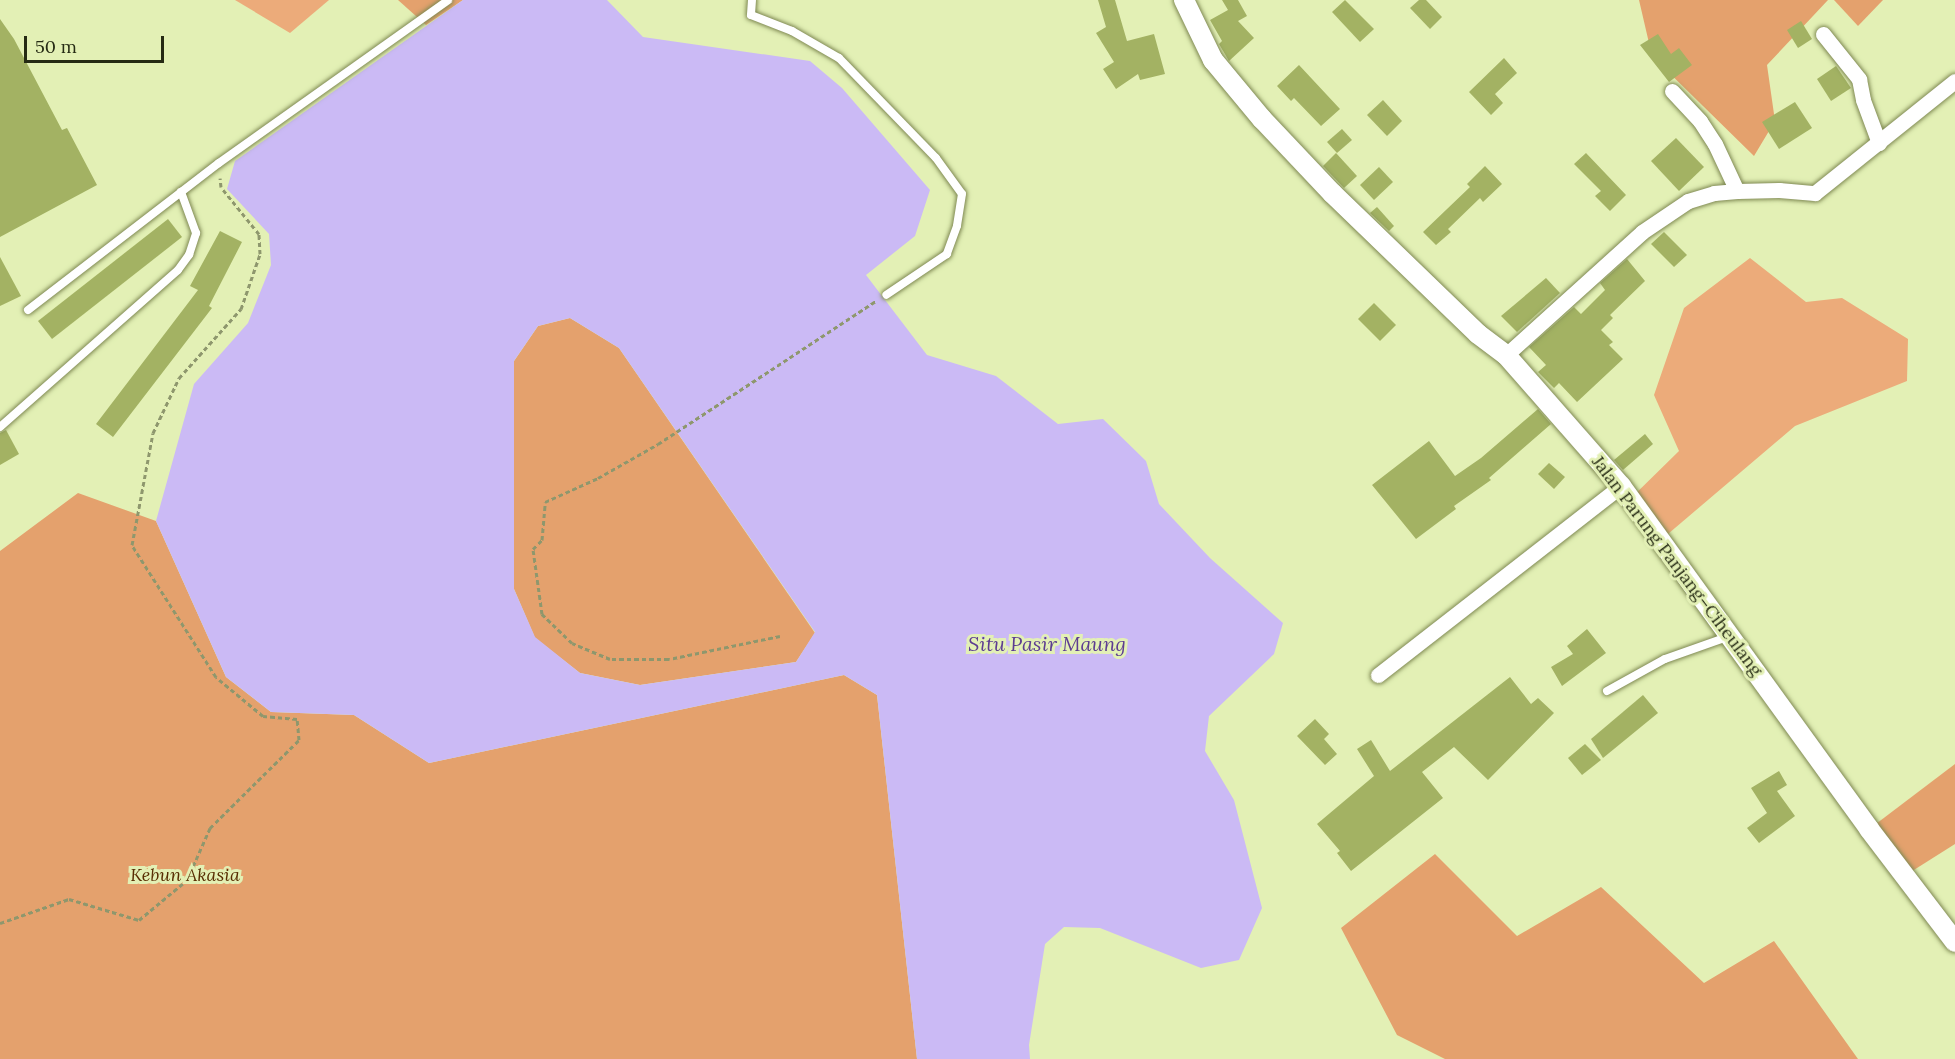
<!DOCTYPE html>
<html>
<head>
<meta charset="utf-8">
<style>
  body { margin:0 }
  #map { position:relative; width:1955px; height:1059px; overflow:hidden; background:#e3f0b5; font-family:Lora,serif }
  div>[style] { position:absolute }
  .green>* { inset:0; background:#ecab7a }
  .forest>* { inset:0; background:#e4a16d }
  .water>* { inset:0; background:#cbbaf5 }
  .building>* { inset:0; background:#a3b263 }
  .path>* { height:3px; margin-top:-1.5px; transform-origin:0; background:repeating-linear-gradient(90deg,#8e976d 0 4.5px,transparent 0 7.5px) }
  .roads { filter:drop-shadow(0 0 2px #7f8953) drop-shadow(0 0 2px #7f8953) }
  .service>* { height:8px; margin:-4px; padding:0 4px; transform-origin:4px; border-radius:4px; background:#fff }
  .minor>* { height:15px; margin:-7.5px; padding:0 7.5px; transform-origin:7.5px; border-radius:7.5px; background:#fff }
  .tertiary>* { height:20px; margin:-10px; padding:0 10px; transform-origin:10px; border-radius:10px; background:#fff }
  span { translate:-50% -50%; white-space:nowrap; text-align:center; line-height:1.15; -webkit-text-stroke:6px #e3f0b5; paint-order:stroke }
  .street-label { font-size:18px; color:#262b14 }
  .park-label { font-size:18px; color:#582d02; font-style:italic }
  .water-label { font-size:20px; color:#5c3c91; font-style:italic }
  .scale { position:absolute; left:24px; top:36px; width:140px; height:27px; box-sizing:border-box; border:3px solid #262b14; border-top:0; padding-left:8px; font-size:18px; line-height:21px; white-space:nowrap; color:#262b14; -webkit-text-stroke:4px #e3f0b5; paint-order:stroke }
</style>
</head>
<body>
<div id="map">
  <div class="green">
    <i style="clip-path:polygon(235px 0,329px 0,290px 33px)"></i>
    <i style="clip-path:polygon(1750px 258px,1806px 302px,1842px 298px,1908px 339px,1907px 381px,1795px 426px,1655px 545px,1625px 504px,1679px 451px,1654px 395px,1684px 308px)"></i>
  </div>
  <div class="forest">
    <i style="clip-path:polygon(398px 0,463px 0,426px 25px)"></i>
    <i style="clip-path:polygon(1639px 0,1828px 0,1767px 65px,1775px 121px,1754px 156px,1652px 56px)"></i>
    <i style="clip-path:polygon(1834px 0,1883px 0,1858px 26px)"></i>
    <i style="clip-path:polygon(570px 318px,619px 348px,815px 633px,796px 662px,640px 685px,580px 673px,535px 638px,514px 589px,514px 361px,538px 326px)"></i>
    <i style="clip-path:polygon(78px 493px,156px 521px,226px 677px,271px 712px,354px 715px,429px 763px,844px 675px,877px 695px,917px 1059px,0 1059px,0 551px)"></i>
    <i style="clip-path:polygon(1955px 764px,1955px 844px,1898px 880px,1864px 833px)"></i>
    <i style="clip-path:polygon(1435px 854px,1517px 936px,1601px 887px,1704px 983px,1774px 941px,1858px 1059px,1445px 1059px,1397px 1035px,1341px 928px)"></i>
  </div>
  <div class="water">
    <i style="clip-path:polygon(evenodd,463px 0,607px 0,643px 37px,810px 61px,842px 88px,930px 190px,915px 236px,866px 275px,927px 355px,996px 376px,1058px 424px,1103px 419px,1146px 461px,1159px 504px,1210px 558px,1283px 623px,1274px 654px,1209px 716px,1205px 751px,1234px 800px,1262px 908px,1239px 960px,1201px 968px,1100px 928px,1064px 927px,1045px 944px,1029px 1045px,1030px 1059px,917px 1059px,877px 695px,844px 675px,429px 763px,354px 715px,271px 712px,226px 677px,156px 521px,194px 384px,248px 323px,271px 265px,269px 234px,227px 189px,235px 161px,463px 0,570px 318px,619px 348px,815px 632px,796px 662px,640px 685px,580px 673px,535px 637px,514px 589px,514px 361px,538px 326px,570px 318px)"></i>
  </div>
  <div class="building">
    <i style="clip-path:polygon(1098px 0,1115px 0,1127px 41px,1154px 34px,1165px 74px,1140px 80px,1138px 74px,1116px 89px,1103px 69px,1114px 62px,1096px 33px,1106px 27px)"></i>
    <i style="clip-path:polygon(1222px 0,1238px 0,1247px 16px,1238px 21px,1254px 38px,1229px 61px,1219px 44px,1222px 41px,1210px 20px,1228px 10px)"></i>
    <i style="clip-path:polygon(1345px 0,1374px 29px,1360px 42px,1332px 12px)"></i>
    <i style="clip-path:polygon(1419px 0,1426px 0,1442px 17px,1430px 29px,1410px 8px)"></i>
    <i style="clip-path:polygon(0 19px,14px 39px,62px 130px,67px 128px,97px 185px,0 237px)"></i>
    <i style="clip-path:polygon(1801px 21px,1812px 39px,1798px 48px,1787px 30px)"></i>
    <i style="clip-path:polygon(1658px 34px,1671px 54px,1679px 48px,1692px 65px,1669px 82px,1640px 45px)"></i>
    <i style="clip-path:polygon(1504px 58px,1517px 73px,1495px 94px,1503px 103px,1491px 115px,1469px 92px)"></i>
    <i style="clip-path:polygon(1299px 65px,1340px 109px,1321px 126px,1294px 98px,1291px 101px,1277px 86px)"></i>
    <i style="clip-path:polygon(1836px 66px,1851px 88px,1831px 101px,1817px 79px)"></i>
    <i style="clip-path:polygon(1383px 100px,1402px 121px,1387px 136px,1367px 115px)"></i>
    <i style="clip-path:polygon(1795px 102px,1812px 128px,1779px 149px,1762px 122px)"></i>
    <i style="clip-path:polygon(1342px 129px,1352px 140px,1337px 153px,1327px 142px)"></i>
    <i style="clip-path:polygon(1676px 138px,1704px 167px,1679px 191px,1651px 161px)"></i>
    <i style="clip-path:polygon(1336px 153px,1357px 176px,1344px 188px,1323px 166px)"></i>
    <i style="clip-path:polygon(1586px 153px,1626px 195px,1610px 211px,1595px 196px,1601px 191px,1574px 164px)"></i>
    <i style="clip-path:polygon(1485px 166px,1502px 184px,1483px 202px,1480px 198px,1448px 229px,1451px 232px,1436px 245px,1423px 232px,1470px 187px,1467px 184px)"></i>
    <i style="clip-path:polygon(1379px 167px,1393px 182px,1374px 200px,1360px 185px)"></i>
    <i style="clip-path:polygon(1377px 207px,1394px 226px,1389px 231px,1370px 213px)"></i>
    <i style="clip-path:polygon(168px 219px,182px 237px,52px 339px,38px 321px)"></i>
    <i style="clip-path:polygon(220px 231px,242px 242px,209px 306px,212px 308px,113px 437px,96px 424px,198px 290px,190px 286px)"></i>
    <i style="clip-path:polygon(1664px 232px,1687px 255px,1674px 267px,1651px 244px)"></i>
    <i style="clip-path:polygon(0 257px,21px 296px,0 306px)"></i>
    <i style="clip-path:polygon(1627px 259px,1645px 281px,1610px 315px,1613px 318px,1601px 330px,1613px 342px,1609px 345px,1623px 359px,1577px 402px,1559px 383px,1554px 388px,1538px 372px,1546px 365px,1529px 347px,1574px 307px,1581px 314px,1605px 290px,1600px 283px)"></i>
    <i style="clip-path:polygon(1546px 278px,1560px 293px,1517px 332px,1501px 316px)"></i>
    <i style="clip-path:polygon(1374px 303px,1396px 325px,1380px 341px,1358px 319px)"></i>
    <i style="clip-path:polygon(1538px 409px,1551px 424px,1489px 478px,1491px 480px,1454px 506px,1456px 509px,1416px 539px,1372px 485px,1429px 441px,1455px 476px,1481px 458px)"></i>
    <i style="clip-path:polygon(6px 430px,19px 454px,0 465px,0 433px)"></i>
    <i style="clip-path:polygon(1645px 434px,1653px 444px,1623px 470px,1614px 460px)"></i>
    <i style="clip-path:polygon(1549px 463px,1565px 477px,1554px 489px,1538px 474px)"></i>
    <i style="clip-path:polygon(1587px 629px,1606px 653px,1562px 686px,1551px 667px,1573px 654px,1567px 646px)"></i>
    <i style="clip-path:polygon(1510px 677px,1531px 704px,1538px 698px,1554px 713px,1488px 780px,1454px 747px,1422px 772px,1443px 798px,1351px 871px,1337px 853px,1340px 851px,1317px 824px,1374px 776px,1357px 749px,1371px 740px,1390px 771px)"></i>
    <i style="clip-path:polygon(1643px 695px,1658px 713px,1603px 758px,1591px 739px)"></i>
    <i style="clip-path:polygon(1315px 719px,1329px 734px,1324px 739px,1337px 754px,1325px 765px,1297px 736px)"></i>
    <i style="clip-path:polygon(1585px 744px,1601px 760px,1582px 775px,1568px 758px)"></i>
    <i style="clip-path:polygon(1779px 771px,1787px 785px,1777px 791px,1795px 816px,1759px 843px,1747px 828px,1767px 813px,1751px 788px)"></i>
  </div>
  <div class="path">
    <i style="left:780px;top:636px;width:113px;rotate:168.3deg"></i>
    <i style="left:669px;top:659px;width:59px;rotate:180deg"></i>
    <i style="left:610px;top:659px;width:41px;rotate:-157.2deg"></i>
    <i style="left:572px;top:643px;width:42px;rotate:-136deg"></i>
    <i style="left:542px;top:614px;width:66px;rotate:-97.9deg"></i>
    <i style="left:533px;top:549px;width:13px;rotate:-45deg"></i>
    <i style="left:542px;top:540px;width:38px;rotate:-85deg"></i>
    <i style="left:545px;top:502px;width:58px;rotate:-24.4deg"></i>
    <i style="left:598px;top:478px;width:69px;rotate:-29.5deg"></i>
    <i style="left:658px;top:444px;width:261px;rotate:-33.3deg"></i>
    <i style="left:0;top:923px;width:73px;rotate:-19.2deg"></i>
    <i style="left:69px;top:899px;width:73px;rotate:16.7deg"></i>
    <i style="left:139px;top:920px;width:62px;rotate:-39.8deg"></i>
    <i style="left:187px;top:880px;width:57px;rotate:-66.1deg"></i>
    <i style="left:210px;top:828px;width:125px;rotate:-44.7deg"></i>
    <i style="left:299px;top:740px;width:21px;rotate:-95deg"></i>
    <i style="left:297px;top:719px;width:34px;rotate:-175deg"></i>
    <i style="left:263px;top:716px;width:61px;rotate:-140.3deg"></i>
    <i style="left:216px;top:677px;width:156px;rotate:-122.5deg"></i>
    <i style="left:132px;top:545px;width:114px;rotate:-79.4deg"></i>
    <i style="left:153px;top:433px;width:61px;rotate:-64.7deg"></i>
    <i style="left:179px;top:378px;width:93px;rotate:-48.1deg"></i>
    <i style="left:241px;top:309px;width:58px;rotate:-70.9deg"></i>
    <i style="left:260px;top:254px;width:20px;rotate:-93deg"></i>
    <i style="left:259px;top:234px;width:60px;rotate:-129deg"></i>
    <i style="left:221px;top:187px;width:9px;rotate:-96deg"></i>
  </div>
  <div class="roads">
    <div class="service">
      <i style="left:752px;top:0;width:15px;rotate:94deg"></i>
      <i style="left:751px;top:15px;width:44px;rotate:21.3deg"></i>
      <i style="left:792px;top:31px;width:54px;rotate:29.9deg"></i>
      <i style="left:839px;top:58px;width:139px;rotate:45.9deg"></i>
      <i style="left:936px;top:158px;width:44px;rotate:54.2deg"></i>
      <i style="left:962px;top:194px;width:32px;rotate:99deg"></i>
      <i style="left:957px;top:226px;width:30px;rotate:110deg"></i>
      <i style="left:947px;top:254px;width:73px;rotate:146.1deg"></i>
      <i style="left:28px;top:310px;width:241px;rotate:-37.6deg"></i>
      <i style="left:219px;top:163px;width:281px;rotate:-35.4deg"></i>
      <i style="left:0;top:427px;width:237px;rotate:-41.4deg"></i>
      <i style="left:178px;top:270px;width:19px;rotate:-54deg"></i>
      <i style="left:189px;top:255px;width:23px;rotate:-72deg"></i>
      <i style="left:196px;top:233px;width:44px;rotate:-110.1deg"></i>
      <i style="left:1607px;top:691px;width:66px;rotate:-28.9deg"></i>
      <i style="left:1665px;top:659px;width:69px;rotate:-19.5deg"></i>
    </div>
    <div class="minor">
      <i style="left:1823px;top:34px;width:58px;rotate:51.3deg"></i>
      <i style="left:1859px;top:79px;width:21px;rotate:79deg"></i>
      <i style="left:1863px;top:100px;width:46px;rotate:69.6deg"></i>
      <i style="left:1672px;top:91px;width:41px;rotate:47deg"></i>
      <i style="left:1700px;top:121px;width:27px;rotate:57deg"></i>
      <i style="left:1715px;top:144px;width:52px;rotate:64.9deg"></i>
      <i style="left:1506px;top:355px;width:183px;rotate:-42.1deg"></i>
      <i style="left:1642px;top:232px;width:55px;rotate:-34deg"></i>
      <i style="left:1688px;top:201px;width:27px;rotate:-17deg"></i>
      <i style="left:1714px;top:193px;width:23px;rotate:-5deg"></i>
      <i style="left:1737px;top:191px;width:42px;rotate:-1.4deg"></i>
      <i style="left:1779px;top:190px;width:36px;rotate:5deg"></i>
      <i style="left:1815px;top:193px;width:179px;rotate:-38.7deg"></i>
      <i style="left:1378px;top:675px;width:308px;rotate:-37.9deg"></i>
    </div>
    <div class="tertiary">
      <i style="left:1184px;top:0;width:67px;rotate:64.2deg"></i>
      <i style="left:1213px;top:60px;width:77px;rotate:50.3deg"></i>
      <i style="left:1262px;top:119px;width:102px;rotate:46.6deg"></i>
      <i style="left:1332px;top:193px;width:203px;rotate:44deg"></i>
      <i style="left:1478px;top:334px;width:35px;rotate:37deg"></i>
      <i style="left:1506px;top:355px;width:174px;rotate:48.7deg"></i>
      <i style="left:1621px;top:486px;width:423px;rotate:54.1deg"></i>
      <i style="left:1869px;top:829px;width:142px;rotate:52.7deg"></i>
    </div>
  </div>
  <div class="street-label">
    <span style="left:1677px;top:566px;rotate:53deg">Jalan Parung Panjang–Ciheulang</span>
  </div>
  <div class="park-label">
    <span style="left:185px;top:875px">Kebun Akasia</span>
  </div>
  <div class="water-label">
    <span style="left:1047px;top:643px">Situ Pasir Maung</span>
  </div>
  <div class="scale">50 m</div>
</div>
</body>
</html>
